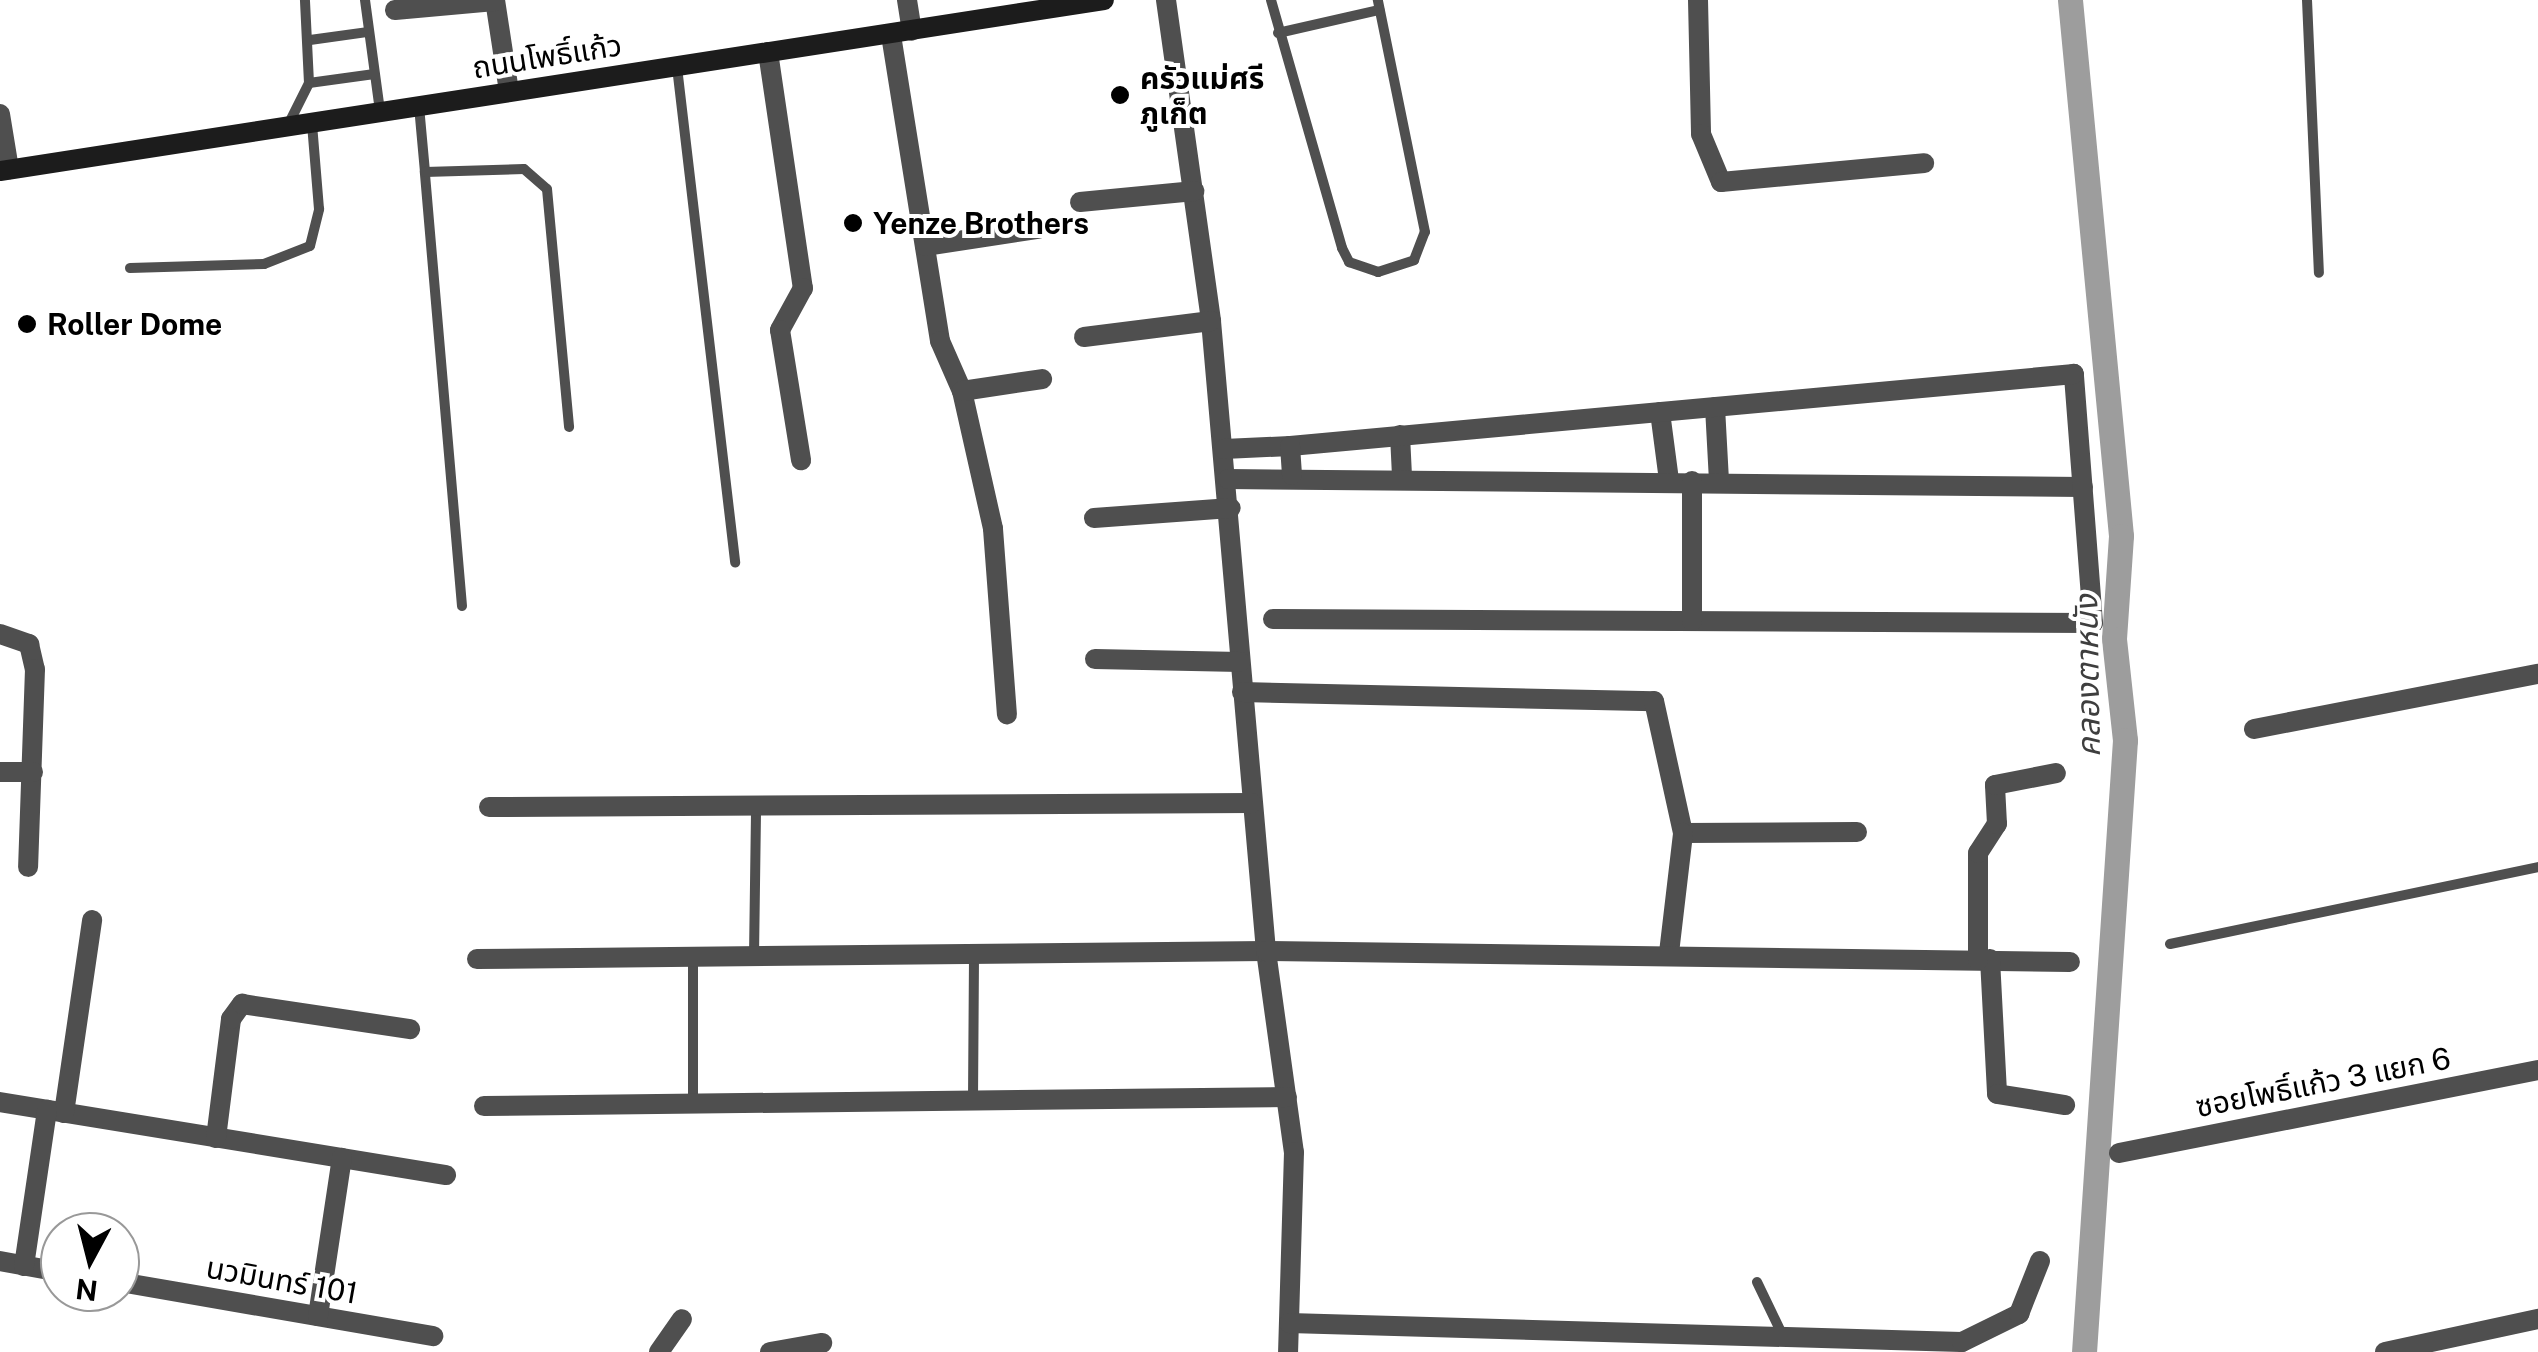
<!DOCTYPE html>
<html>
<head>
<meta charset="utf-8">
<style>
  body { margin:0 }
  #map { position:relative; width:2538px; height:1352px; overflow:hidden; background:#fff; font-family:"Public Sans","Noto Sans Thai",sans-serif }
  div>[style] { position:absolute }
  .canal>* { height:25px; margin:-12.5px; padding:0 12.5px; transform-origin:12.5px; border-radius:12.5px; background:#9d9d9d }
  .lane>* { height:10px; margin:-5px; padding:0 5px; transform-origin:5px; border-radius:5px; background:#4f4f4f }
  .street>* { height:20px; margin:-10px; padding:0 10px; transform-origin:10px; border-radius:10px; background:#4f4f4f }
  .secondary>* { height:20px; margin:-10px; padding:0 10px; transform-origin:10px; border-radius:10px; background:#1c1c1c }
  .dots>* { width:28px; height:28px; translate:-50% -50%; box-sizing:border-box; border:5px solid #fff; border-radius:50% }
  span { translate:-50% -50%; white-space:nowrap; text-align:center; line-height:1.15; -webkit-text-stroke:8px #fff; paint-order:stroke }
  .street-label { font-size:30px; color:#000 }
  .poi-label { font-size:30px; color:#000; font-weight:700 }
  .left { translate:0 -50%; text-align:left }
  .water-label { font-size:32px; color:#3e3e3e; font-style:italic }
  .north { position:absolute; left:40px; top:1212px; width:100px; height:100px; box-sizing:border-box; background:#fff; border:2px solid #999; border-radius:50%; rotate:187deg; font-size:28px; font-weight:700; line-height:40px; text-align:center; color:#000 }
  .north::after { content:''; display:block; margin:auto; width:35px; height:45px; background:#000; clip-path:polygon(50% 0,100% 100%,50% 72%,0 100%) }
</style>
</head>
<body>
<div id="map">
  <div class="canal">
    <i style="left:2070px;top:0;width:538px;rotate:84.56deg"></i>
    <i style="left:2121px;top:536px;width:103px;rotate:93.9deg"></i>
    <i style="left:2114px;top:639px;width:102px;rotate:83.8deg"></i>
    <i style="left:2125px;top:740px;width:613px;rotate:93.83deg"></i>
  </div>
  <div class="lane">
    <i style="left:365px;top:0;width:112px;rotate:82.3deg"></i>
    <i style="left:1271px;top:0;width:258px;rotate:74deg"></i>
    <i style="left:1342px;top:248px;width:16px;rotate:63deg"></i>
    <i style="left:1349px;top:262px;width:31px;rotate:19deg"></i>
    <i style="left:1378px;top:272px;width:38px;rotate:-18deg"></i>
    <i style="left:1414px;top:260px;width:30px;rotate:-69deg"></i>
    <i style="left:1425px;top:232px;width:237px;rotate:-101.5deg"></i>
    <i style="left:2307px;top:0;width:273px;rotate:87.5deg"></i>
    <i style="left:1278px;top:33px;width:104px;rotate:-12.8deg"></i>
    <i style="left:310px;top:40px;width:59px;rotate:-7.9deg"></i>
    <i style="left:677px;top:67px;width:499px;rotate:83.3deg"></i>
    <i style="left:309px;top:83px;width:66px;rotate:-7.9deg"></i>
    <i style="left:419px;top:106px;width:66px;rotate:84.8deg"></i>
    <i style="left:288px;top:125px;width:47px;rotate:-63.4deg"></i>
    <i style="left:309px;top:83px;width:83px;rotate:-92.8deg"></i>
    <i style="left:130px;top:268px;width:134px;rotate:-1.7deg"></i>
    <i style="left:264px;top:264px;width:49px;rotate:-21.4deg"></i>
    <i style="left:310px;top:246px;width:38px;rotate:-76deg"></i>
    <i style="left:319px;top:209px;width:86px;rotate:-94.7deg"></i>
    <i style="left:462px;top:606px;width:436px;rotate:-94.9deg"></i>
    <i style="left:425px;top:172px;width:99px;rotate:-1.7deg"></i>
    <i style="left:524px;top:169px;width:30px;rotate:41deg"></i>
    <i style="left:547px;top:189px;width:239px;rotate:84.7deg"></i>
    <i style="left:2170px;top:944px;width:376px;rotate:-11.8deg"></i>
    <i style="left:754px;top:956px;width:151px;rotate:-89.2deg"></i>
    <i style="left:693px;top:958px;width:143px;rotate:90deg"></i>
    <i style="left:973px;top:1100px;width:144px;rotate:-89.6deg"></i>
    <i style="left:1757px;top:1282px;width:60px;rotate:64.3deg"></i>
  </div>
  <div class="street">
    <i style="left:495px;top:0;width:93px;rotate:81.3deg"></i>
    <i style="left:907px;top:0;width:31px;rotate:81deg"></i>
    <i style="left:1166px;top:0;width:324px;rotate:82deg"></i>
    <i style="left:1211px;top:321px;width:632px;rotate:85.01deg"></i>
    <i style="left:1266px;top:951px;width:203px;rotate:82.1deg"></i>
    <i style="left:1294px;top:1152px;width:200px;rotate:91.7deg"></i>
    <i style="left:1698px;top:0;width:134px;rotate:88.7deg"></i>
    <i style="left:1701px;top:134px;width:52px;rotate:67.4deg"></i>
    <i style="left:1721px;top:182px;width:204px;rotate:-5.3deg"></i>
    <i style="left:395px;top:10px;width:100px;rotate:-5.1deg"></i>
    <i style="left:891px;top:35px;width:310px;rotate:80.9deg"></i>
    <i style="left:940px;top:341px;width:55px;rotate:66.3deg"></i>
    <i style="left:962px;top:391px;width:141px;rotate:77.3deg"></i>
    <i style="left:993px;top:529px;width:186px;rotate:85.7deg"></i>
    <i style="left:768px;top:52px;width:239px;rotate:81.6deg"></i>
    <i style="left:803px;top:288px;width:48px;rotate:118.7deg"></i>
    <i style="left:780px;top:330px;width:132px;rotate:80.8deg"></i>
    <i style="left:0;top:114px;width:56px;rotate:80.7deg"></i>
    <i style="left:1080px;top:202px;width:115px;rotate:-5.5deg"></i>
    <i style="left:925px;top:246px;width:114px;rotate:-8.6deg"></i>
    <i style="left:1084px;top:337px;width:128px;rotate:-7.2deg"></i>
    <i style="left:962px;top:391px;width:81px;rotate:-8.5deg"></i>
    <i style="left:1715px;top:407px;width:74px;rotate:86.9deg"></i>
    <i style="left:1660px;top:412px;width:69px;rotate:82.5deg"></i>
    <i style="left:1400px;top:435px;width:41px;rotate:87.2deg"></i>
    <i style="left:1224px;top:449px;width:66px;rotate:-2.6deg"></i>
    <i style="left:1228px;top:479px;width:855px;rotate:0.54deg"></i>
    <i style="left:1094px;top:518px;width:137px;rotate:-4.2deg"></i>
    <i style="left:1273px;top:619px;width:820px;rotate:0.28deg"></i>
    <i style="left:2093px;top:623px;width:250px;rotate:-94.4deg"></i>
    <i style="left:2074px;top:374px;width:787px;rotate:174.75deg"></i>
    <i style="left:1290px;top:446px;width:29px;rotate:86deg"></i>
    <i style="left:1692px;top:621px;width:140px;rotate:-90deg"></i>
    <i style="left:0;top:634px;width:31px;rotate:19deg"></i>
    <i style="left:29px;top:644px;width:26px;rotate:77deg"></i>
    <i style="left:35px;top:669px;width:198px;rotate:92deg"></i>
    <i style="left:1095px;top:659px;width:145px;rotate:1.2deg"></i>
    <i style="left:1242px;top:692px;width:412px;rotate:1.3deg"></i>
    <i style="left:1654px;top:701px;width:135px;rotate:77.6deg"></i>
    <i style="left:1683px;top:833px;width:174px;rotate:-0.3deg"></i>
    <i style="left:2254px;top:729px;width:289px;rotate:-11deg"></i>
    <i style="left:0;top:772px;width:33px"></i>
    <i style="left:489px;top:807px;width:763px;rotate:-0.3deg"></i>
    <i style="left:1669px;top:953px;width:121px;rotate:-83.3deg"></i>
    <i style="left:477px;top:959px;width:789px;rotate:-0.58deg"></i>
    <i style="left:1266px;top:951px;width:804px;rotate:0.78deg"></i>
    <i style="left:1990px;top:959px;width:135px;rotate:87deg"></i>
    <i style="left:1997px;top:1094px;width:69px;rotate:9.2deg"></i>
    <i style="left:1978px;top:960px;width:107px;rotate:-90deg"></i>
    <i style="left:1978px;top:853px;width:35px;rotate:-57deg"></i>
    <i style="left:1997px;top:824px;width:39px;rotate:-93deg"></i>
    <i style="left:1995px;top:785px;width:62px;rotate:-11.1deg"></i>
    <i style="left:0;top:1102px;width:452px;rotate:9.3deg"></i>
    <i style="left:484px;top:1106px;width:803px;rotate:-0.64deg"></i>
    <i style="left:64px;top:1113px;width:195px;rotate:-81.7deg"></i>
    <i style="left:216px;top:1138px;width:120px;rotate:-82.8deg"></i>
    <i style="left:231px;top:1019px;width:19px;rotate:-54deg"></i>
    <i style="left:242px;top:1004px;width:170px;rotate:8.5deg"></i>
    <i style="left:2119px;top:1153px;width:427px;rotate:-11.2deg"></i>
    <i style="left:0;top:1261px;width:61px;rotate:10.4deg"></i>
    <i style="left:24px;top:1266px;width:158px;rotate:-81.6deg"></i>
    <i style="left:120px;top:1282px;width:318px;rotate:9.8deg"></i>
    <i style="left:318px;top:1316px;width:160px;rotate:-81.4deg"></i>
    <i style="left:1289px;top:1323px;width:673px;rotate:1.62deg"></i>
    <i style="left:1962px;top:1342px;width:64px;rotate:-26.2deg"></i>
    <i style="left:2019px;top:1314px;width:57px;rotate:-68.4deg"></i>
    <i style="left:659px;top:1352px;width:40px;rotate:-55.1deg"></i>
    <i style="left:770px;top:1352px;width:53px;rotate:-9.8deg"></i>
    <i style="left:2385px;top:1352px;width:157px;rotate:-12.2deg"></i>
  </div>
  <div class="secondary">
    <i style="left:0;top:171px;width:1117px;rotate:-8.8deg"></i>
  </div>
  <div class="dots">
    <i style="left:1120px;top:95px;background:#000"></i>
    <i style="left:853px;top:223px;background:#000"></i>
    <i style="left:27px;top:324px;background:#000"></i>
  </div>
  <div class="street-label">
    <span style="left:547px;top:56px;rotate:-9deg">ถนนโพธิ์แก้ว</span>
    <span style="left:2323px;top:1082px;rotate:-11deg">ซอยโพธิ์แก้ว 3 แยก 6</span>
    <span style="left:282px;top:1280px;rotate:10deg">นวมินทร์ 101</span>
  </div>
  <div class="poi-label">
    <span class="left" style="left:1140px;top:95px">ครัวแม่ศรี<br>ภูเก็ต</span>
    <span class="left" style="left:873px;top:223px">Yenze Brothers</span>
    <span class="left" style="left:47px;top:324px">Roller Dome</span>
  </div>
  <div class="water-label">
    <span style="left:2088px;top:676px;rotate:-91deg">คลองตาหนัง</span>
  </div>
  <div class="north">N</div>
</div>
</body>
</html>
